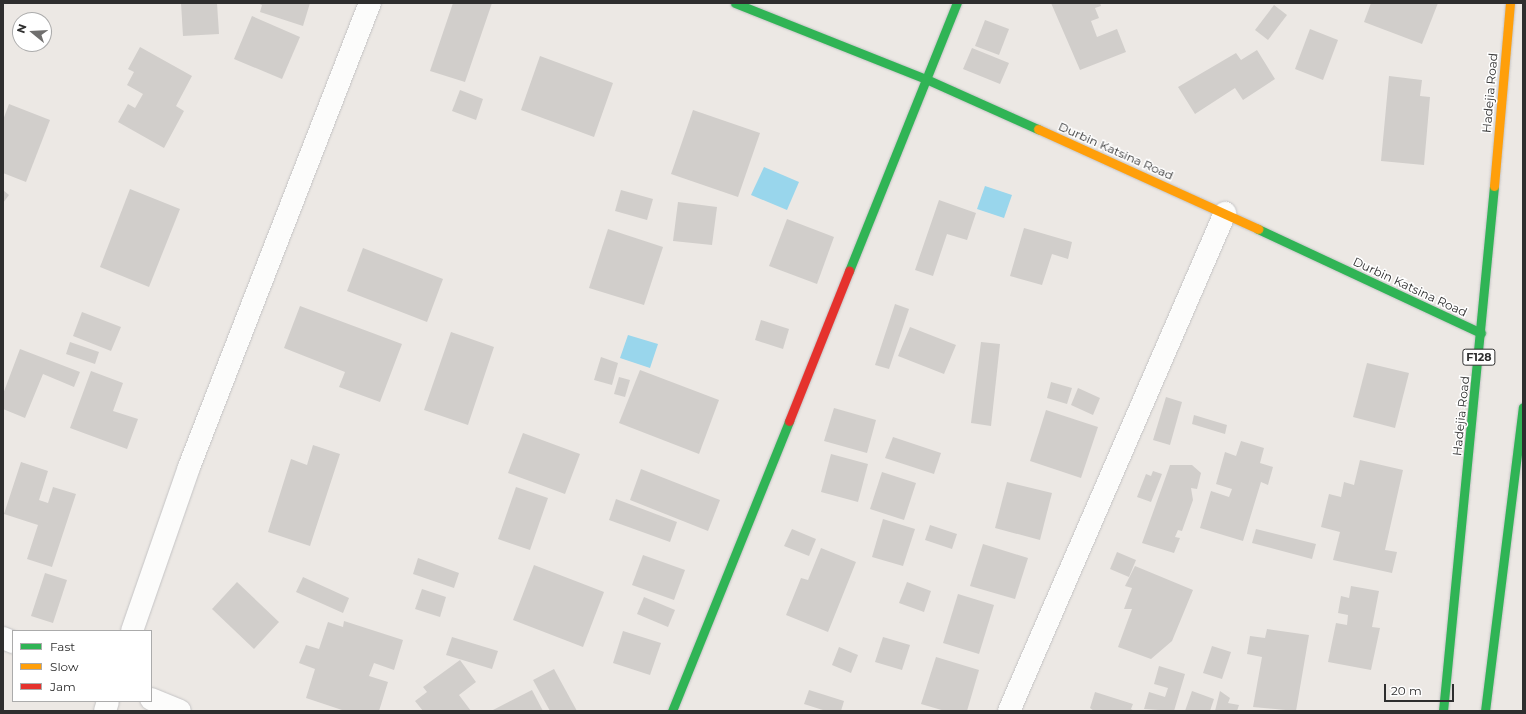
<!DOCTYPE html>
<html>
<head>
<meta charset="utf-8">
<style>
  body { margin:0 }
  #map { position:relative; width:1526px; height:714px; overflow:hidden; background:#ece8e4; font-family:Montserrat,sans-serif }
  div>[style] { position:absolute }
  .water>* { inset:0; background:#99d6ec }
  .building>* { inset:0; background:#d1cecb }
  .roads { filter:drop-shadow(0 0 1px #c5c4c5) drop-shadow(0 0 1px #c5c4c5) }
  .street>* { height:22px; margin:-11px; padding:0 11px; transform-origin:11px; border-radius:11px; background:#fcfcfb }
  .fast>* { height:9px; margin:-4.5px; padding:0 4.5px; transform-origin:4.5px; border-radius:4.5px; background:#30b455 }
  .slow>* { height:9px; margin:-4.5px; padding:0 4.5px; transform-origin:4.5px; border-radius:4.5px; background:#ff9f0a }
  .jam>* { height:9px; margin:-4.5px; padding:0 4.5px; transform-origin:4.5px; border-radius:4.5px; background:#e5322d }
  span { translate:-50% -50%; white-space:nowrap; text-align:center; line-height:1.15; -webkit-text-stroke:3px #fff; paint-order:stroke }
  .shield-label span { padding:1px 3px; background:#fff; border:1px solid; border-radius:3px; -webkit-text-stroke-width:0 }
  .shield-label { font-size:11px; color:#2e2e2e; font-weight:700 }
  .street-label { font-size:12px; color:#2e2e2e }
  .frame { position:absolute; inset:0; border:4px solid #2e2e2e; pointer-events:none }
  .legend { position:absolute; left:12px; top:630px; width:140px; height:72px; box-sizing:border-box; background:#fff; border:1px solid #ababab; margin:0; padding:5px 7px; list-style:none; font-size:12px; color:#2e2e2e }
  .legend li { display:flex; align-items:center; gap:8px; height:20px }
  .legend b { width:20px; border:1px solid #ababab }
  .north { position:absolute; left:12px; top:12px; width:40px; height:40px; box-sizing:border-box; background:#fff; border:1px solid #ababab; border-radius:50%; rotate:288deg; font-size:11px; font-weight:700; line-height:16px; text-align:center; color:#2e2e2e }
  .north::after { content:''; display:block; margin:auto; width:14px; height:18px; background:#706f6e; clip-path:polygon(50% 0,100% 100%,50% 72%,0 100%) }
  .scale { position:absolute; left:1384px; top:684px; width:70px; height:18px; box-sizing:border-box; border:2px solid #2e2e2e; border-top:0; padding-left:5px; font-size:12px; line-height:14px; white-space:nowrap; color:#2e2e2e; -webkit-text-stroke:3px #fff; paint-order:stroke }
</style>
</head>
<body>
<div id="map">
  <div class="water">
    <i style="clip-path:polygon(764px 167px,799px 182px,787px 210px,751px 195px)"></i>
    <i style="clip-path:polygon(985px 186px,1012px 195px,1004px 218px,977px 209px)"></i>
    <i style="clip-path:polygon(628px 335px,658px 344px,650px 368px,620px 358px)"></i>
  </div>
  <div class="building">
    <i style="clip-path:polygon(181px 3px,217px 3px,219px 34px,183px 36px)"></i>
    <i style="clip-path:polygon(257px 3px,310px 3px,303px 26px,260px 12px,262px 5px)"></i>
    <i style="clip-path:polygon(453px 3px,492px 3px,465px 82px,430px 71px)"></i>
    <i style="clip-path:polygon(1051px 3px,1100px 3px,1101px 6px,1095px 8px,1099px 18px,1091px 21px,1097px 37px,1117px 29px,1126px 52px,1080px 70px)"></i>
    <i style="clip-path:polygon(1371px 3px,1438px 3px,1422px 44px,1364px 22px)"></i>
    <i style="clip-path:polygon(1274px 5px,1287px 15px,1268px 40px,1255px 30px)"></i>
    <i style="clip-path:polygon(252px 16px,300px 37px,282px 79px,234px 59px)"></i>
    <i style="clip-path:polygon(985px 20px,1009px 29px,999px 55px,975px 46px)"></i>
    <i style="clip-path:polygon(1310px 29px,1338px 40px,1323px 80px,1295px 69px)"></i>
    <i style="clip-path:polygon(140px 47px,192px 76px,176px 106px,184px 111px,164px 148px,118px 122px,128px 104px,135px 108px,143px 94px,127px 85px,134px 72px,128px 69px)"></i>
    <i style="clip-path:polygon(972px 48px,1009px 63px,1000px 84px,963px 69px)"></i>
    <i style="clip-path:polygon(1257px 50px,1275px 79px,1243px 100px,1235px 88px,1195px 114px,1178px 87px,1236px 53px,1241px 60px)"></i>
    <i style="clip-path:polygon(540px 56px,613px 83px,594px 137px,521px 110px)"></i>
    <i style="clip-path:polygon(1389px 76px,1422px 80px,1420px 96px,1430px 97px,1424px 165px,1381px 161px)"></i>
    <i style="clip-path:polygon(460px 90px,483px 99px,476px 120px,452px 111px)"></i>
    <i style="clip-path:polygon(9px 104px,50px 120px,26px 182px,3px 173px,3px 120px)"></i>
    <i style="clip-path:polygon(693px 110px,760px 133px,738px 197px,671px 174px)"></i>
    <i style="clip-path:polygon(130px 189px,180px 209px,149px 287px,100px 267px)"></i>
    <i style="clip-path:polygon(3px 190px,9px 195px,3px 203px)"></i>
    <i style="clip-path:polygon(621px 190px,653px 199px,647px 220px,615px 211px)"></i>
    <i style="clip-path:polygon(939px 200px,976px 213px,967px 240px,947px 234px,933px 276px,915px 270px)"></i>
    <i style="clip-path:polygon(678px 202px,717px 207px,712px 245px,673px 241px)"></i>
    <i style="clip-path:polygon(787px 219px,834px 237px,817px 284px,769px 266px)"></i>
    <i style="clip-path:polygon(1024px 228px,1072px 242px,1068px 259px,1052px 254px,1042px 285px,1010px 276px)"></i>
    <i style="clip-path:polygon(608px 229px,663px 247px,644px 305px,589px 288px)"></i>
    <i style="clip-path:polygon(363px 248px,443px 279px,427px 322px,347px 291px)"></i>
    <i style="clip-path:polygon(895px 304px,909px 309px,889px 369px,875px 365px)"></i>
    <i style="clip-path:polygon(300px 306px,402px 344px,380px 402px,339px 387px,345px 372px,284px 348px)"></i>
    <i style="clip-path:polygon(82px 312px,121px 327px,111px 351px,73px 336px)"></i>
    <i style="clip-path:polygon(761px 320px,789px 329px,783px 349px,755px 340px)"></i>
    <i style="clip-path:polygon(910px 327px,956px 345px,944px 374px,898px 356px)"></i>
    <i style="clip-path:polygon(451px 332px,494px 347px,468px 425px,424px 410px)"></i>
    <i style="clip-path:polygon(70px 342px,99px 352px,95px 364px,66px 354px)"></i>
    <i style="clip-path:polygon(981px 342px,1000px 344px,991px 426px,971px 423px)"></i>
    <i style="clip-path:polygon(20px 349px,80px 372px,74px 387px,43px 374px,25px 418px,3px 409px,3px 394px)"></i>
    <i style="clip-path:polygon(601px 357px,618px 363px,612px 385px,594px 380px)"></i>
    <i style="clip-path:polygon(1367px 363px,1409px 373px,1395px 428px,1353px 417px)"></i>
    <i style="clip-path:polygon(640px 370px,719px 400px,699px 454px,619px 423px)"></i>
    <i style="clip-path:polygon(91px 371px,123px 383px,113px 411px,138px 419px,127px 449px,70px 428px)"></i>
    <i style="clip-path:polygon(619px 377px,630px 380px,625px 397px,614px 394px)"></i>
    <i style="clip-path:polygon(1051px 382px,1072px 388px,1067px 404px,1047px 398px)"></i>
    <i style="clip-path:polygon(1078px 388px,1100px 398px,1093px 415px,1071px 405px)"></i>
    <i style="clip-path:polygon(1166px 397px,1182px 402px,1170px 445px,1153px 440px)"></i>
    <i style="clip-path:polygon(834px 408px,876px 420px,867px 453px,824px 441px)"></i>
    <i style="clip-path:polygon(1046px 410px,1098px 427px,1081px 478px,1030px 461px)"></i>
    <i style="clip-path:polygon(1194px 415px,1227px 425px,1225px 434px,1192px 424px)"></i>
    <i style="clip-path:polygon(523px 433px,580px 454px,565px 494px,508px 473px)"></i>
    <i style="clip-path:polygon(893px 437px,941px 453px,934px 474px,885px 458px)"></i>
    <i style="clip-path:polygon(1241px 441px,1264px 448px,1260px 463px,1273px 467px,1268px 485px,1261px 482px,1243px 541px,1200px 528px,1211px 491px,1229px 497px,1232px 489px,1216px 484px,1225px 452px,1236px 456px)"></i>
    <i style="clip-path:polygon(313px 445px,340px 454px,310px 546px,268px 532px,291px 459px,307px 465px)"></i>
    <i style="clip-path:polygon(831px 454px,868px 464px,858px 502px,821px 492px)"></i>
    <i style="clip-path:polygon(1360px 460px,1403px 470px,1385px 550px,1397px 552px,1392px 573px,1333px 560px,1340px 532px,1321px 527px,1329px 494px,1341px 497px,1344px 482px,1354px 485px)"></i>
    <i style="clip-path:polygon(21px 462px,48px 471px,39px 500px,48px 503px,53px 487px,76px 494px,52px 567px,27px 559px,38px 525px,4px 514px)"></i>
    <i style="clip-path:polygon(1170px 465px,1192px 465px,1201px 473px,1197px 489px,1191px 488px,1193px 500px,1182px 531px,1178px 530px,1175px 537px,1180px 538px,1174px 553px,1142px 543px)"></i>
    <i style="clip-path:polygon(641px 469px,720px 500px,708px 531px,630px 500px)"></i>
    <i style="clip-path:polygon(1153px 471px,1162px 474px,1151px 502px,1137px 497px,1146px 474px,1151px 476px)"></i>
    <i style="clip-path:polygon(882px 472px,916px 483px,904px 520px,870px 509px)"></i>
    <i style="clip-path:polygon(1007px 482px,1052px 493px,1040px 540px,995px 528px)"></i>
    <i style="clip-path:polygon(516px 487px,548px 498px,530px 550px,498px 539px)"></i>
    <i style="clip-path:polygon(616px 499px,677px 522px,670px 542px,609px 520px)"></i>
    <i style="clip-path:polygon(883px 519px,915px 529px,903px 566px,872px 557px)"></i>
    <i style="clip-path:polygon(930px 525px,957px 534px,952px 549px,925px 540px)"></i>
    <i style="clip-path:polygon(792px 529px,816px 539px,809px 556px,784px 546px)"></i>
    <i style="clip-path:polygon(1256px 529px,1316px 544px,1312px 559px,1252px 543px)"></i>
    <i style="clip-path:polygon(983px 544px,1028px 558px,1015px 599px,970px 586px)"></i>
    <i style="clip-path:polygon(821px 548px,856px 562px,828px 632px,786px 615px,801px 578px,808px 580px)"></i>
    <i style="clip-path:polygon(1117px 552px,1136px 560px,1129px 577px,1110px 569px)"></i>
    <i style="clip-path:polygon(643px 555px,685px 570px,674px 600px,632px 585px)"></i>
    <i style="clip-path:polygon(418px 558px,459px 573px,454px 588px,413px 574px)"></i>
    <i style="clip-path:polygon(534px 565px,604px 592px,583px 647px,513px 620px)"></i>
    <i style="clip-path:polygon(1135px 566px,1193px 590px,1172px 641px,1151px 659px,1118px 647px,1132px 609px,1124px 609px,1132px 588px,1125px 586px)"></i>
    <i style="clip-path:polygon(45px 573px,67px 580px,53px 623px,31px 616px)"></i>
    <i style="clip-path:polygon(303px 577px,349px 598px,343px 613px,296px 592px)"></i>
    <i style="clip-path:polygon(237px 582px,279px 622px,254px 649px,212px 609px)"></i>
    <i style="clip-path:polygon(907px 582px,931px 591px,924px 612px,899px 603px)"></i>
    <i style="clip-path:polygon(1351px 586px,1379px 591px,1372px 627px,1380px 628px,1371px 670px,1328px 662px,1336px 623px,1347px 625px,1348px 615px,1338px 613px,1341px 596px,1349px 598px)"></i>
    <i style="clip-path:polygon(422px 589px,446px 597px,440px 617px,415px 609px)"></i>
    <i style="clip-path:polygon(958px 594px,994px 605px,979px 654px,943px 643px)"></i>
    <i style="clip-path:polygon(644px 597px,675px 610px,668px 627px,637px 614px)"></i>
    <i style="clip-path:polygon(344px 621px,403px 640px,394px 670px,374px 663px,369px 676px,388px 682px,379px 711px,345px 711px,306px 698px,315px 669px,299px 663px,306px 645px,319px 649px,328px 622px,343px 627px)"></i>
    <i style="clip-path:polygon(1267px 629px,1309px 635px,1296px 711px,1253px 707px,1262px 657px,1247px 654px,1250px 636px,1265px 638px)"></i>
    <i style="clip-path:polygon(623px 631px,661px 643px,650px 675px,613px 663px)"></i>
    <i style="clip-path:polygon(452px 637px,498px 651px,492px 669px,446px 655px)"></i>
    <i style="clip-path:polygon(883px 637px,910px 645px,902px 670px,875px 662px)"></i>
    <i style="clip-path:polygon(1212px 646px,1231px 652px,1222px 679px,1203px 673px)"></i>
    <i style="clip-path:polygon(839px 647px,858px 655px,851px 673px,832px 665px)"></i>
    <i style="clip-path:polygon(936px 657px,979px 670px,967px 711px,945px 711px,921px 704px)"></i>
    <i style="clip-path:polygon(460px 660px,476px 682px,459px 695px,471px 711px,423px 711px,415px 701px,427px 692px,423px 687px)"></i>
    <i style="clip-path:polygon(1159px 666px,1185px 674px,1174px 711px,1144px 709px,1149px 692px,1165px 697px,1168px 688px,1154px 684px)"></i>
    <i style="clip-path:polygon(554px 669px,577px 711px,550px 711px,533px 680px)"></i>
    <i style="clip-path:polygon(532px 690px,543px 711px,491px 711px)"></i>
    <i style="clip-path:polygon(809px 690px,844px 701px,841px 711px,826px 711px,804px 704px)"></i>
    <i style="clip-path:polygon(1192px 691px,1214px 699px,1210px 711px,1185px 711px)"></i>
    <i style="clip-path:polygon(1220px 691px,1230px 698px,1228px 703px,1239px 705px,1237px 711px,1215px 711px)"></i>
    <i style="clip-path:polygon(1095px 692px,1133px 704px,1131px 709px,1134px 711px,1094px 711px,1090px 708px)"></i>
  </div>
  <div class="roads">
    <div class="street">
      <i style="left:132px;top:631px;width:174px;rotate:-70.8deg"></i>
      <i style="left:189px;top:467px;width:498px;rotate:-68.7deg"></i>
      <i style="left:3px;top:638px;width:11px;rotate:22deg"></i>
      <i style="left:151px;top:699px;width:31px;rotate:22deg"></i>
      <i style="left:105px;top:711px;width:10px;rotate:-73deg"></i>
      <i style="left:1009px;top:711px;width:543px;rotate:-66.55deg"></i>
    </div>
    <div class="fast">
      <i style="left:735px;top:3px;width:206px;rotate:21.7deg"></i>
      <i style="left:926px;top:79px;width:123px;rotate:24.1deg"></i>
      <i style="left:1258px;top:229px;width:246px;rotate:25deg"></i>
      <i style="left:849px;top:271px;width:289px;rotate:-68.1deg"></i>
      <i style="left:672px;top:711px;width:313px;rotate:-68deg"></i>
      <i style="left:1443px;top:711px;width:527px;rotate:-84.45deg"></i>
      <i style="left:1485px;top:711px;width:306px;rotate:-82.9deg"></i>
    </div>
    <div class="slow">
      <i style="left:1038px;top:129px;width:242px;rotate:24.4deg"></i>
      <i style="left:1494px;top:186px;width:184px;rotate:-85deg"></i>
    </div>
    <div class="jam">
      <i style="left:789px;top:421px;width:162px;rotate:-68.2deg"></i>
    </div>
  </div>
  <div class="shield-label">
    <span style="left:1479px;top:357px">F128</span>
  </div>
  <div class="street-label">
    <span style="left:1490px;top:93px;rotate:-85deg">Hadejia Road</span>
    <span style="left:1116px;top:151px;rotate:24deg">Durbin Katsina Road</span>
    <span style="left:1410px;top:287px;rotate:25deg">Durbin Katsina Road</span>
    <span style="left:1461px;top:416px;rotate:-84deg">Hadejia Road</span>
  </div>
  <div class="frame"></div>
  <ul class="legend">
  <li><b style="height:5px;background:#30b455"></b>Fast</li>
  <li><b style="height:5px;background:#ff9f0a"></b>Slow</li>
  <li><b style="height:5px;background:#e5322d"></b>Jam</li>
  </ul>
  <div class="north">N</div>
  <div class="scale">20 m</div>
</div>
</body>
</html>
